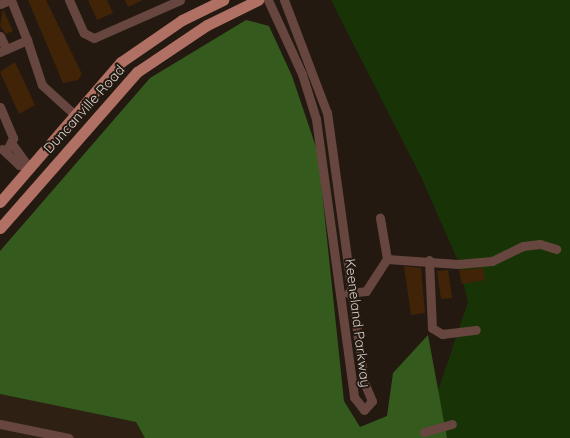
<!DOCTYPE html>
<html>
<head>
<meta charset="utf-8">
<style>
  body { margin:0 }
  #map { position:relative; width:570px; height:438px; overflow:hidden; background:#231911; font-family:Quicksand,sans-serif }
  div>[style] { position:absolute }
  .built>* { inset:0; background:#2e2114 }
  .green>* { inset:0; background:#183306 }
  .forest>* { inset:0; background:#345a1d }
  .building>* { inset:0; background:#412407 }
  .minor>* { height:9px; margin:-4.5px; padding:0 4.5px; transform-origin:4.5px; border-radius:4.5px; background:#66463f }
  .major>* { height:11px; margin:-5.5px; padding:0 5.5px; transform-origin:5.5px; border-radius:5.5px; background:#b07063 }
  span { translate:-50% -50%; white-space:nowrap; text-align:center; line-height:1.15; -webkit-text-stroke:4px #231911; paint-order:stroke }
  .street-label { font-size:14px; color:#d9d2cd }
</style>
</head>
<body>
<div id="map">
  <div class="built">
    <i style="clip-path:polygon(0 394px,136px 422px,145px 438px,0 438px)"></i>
  </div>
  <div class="green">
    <i style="clip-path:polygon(331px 0,570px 0,570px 438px,422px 438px,468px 302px,458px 261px,421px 177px)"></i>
  </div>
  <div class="forest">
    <i style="clip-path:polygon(246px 20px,269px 26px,292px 76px,318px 153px,344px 401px,360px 427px,387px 416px,393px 373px,428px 335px,447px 438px,145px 438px,136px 422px,0 394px,0 251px,150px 78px)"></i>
  </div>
  <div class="building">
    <i style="clip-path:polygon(28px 0,46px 0,82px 74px,78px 80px,63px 83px)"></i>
    <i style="clip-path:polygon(88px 0,107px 0,113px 13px,97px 20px)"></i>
    <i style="clip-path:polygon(125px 0,143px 0,128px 7px)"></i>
    <i style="clip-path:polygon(3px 9px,13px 31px,6px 34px,0 26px)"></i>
    <i style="clip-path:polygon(15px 62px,35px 105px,19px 114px,0 72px)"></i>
    <i style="clip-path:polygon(404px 266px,421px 268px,425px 313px,411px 315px)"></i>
    <i style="clip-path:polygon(483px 268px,485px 280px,462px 284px,459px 270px)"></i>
    <i style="clip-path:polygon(448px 270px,452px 298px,441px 299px,437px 271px)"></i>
  </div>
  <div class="minor">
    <i style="left:69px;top:0;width:36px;rotate:66deg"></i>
    <i style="left:84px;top:33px;width:11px;rotate:27deg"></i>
    <i style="left:94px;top:38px;width:94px;rotate:-23.8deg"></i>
    <i style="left:268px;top:0;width:81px;rotate:65.3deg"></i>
    <i style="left:302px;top:74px;width:47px;rotate:72.7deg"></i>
    <i style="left:316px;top:119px;width:281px;rotate:82.2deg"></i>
    <i style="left:354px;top:397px;width:16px;rotate:52deg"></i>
    <i style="left:364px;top:410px;width:12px;rotate:-48deg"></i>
    <i style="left:372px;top:401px;width:21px;rotate:-113deg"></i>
    <i style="left:364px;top:382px;width:272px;rotate:-97.8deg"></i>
    <i style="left:327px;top:113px;width:121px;rotate:-110.8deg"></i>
    <i style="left:0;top:4px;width:11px;rotate:-22deg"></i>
    <i style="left:0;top:36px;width:14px;rotate:65deg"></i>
    <i style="left:27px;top:40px;width:47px;rotate:71.6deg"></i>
    <i style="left:42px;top:85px;width:45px;rotate:42.3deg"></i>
    <i style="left:0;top:52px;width:30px;rotate:-24deg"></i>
    <i style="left:27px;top:40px;width:43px;rotate:-111.8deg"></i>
    <i style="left:0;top:107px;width:34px;rotate:67deg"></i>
    <i style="left:13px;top:138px;width:11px;rotate:117deg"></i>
    <i style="left:2px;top:149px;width:23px;rotate:43deg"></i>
    <i style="left:19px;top:165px;width:9px;rotate:6deg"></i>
    <i style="left:28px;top:166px;width:29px;rotate:-126deg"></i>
    <i style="left:387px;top:259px;width:71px;rotate:4deg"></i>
    <i style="left:458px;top:264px;width:34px;rotate:-5deg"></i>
    <i style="left:492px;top:261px;width:34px;rotate:-26deg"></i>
    <i style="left:523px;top:246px;width:17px;rotate:-7deg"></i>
    <i style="left:540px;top:244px;width:17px;rotate:17deg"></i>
    <i style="left:429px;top:260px;width:68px;rotate:87.5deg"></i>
    <i style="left:432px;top:328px;width:12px;rotate:31deg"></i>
    <i style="left:442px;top:334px;width:34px;rotate:-7deg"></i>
    <i style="left:348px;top:293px;width:18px;rotate:-6deg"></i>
    <i style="left:366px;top:291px;width:38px;rotate:-57deg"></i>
    <i style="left:387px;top:259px;width:42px;rotate:-99.7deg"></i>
    <i style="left:0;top:424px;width:70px;rotate:11.5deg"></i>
    <i style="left:424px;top:432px;width:29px;rotate:-16deg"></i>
  </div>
  <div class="major">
    <i style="left:0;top:202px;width:185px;rotate:-49.2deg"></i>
    <i style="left:121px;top:62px;width:74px;rotate:-34.5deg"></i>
    <i style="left:182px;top:20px;width:46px;rotate:-26deg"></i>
    <i style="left:0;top:228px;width:208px;rotate:-48.7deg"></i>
    <i style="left:137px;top:72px;width:84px;rotate:-33.9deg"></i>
    <i style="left:207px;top:25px;width:57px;rotate:-26.1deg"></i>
  </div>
  <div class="street-label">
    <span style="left:84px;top:109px;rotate:-48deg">Duncanville Road</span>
    <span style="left:358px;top:323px;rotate:83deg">Keeneland Parkway</span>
  </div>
</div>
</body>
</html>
